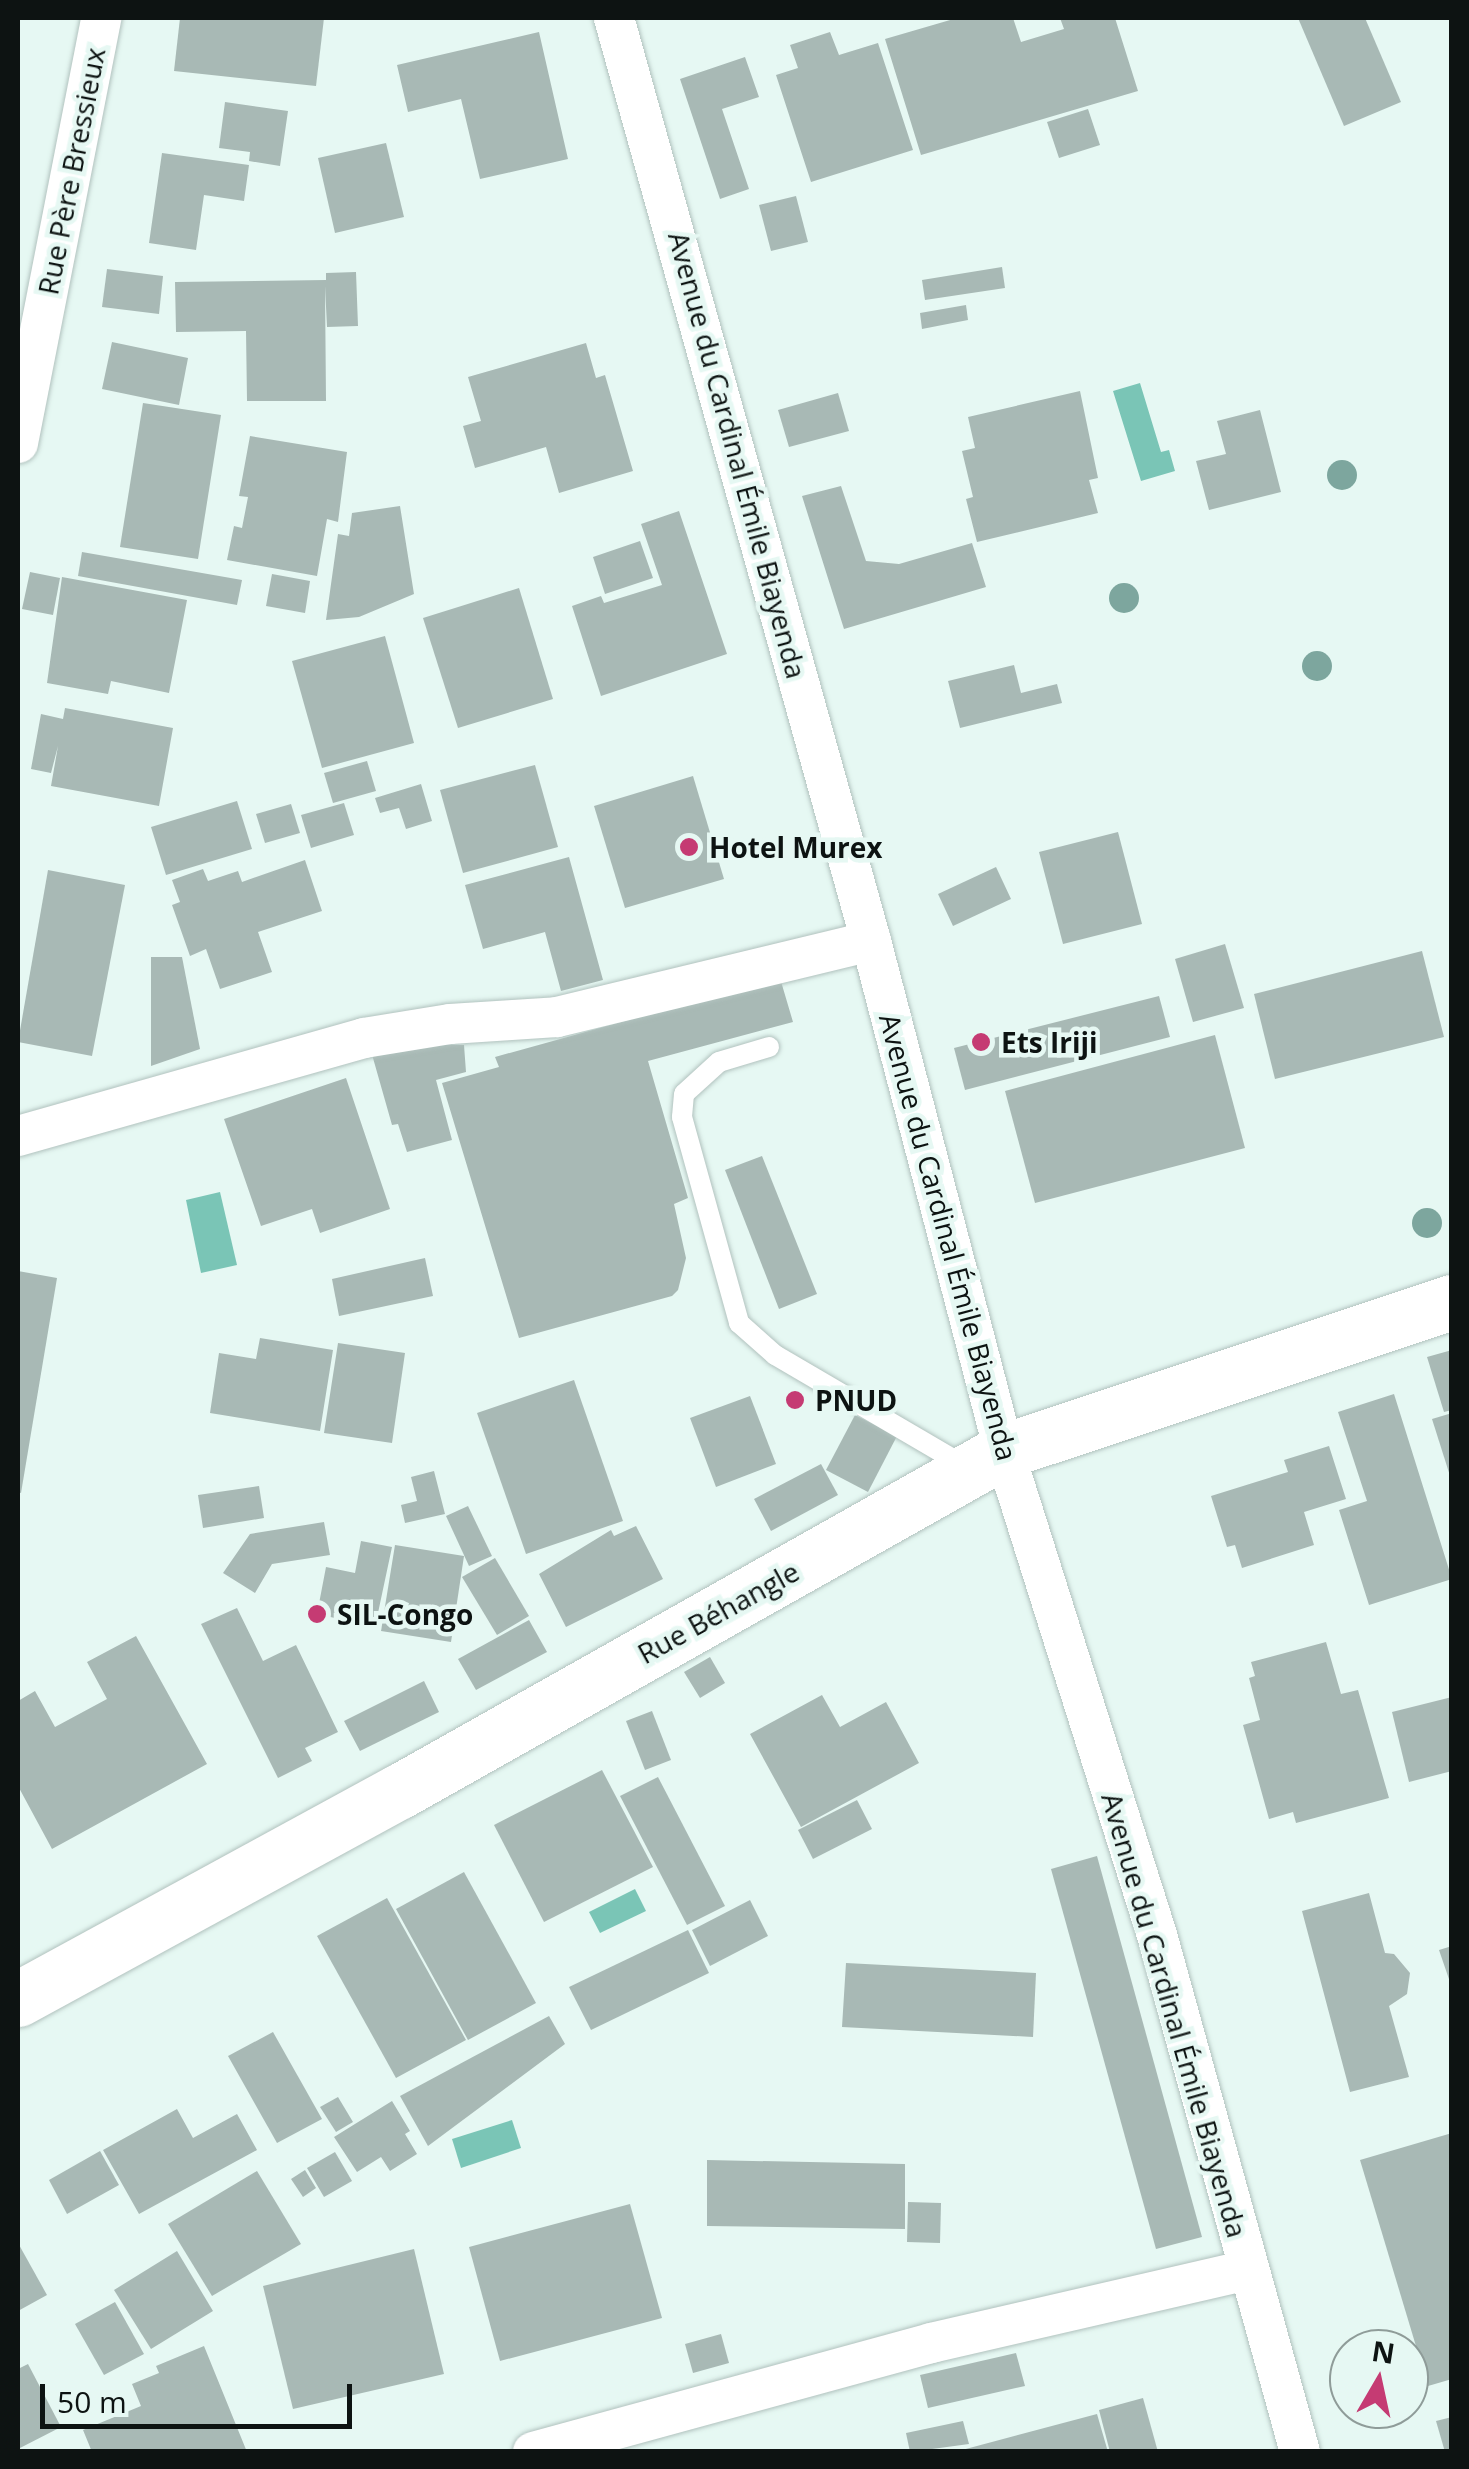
<!DOCTYPE html>
<html>
<head>
<meta charset="utf-8">
<style>
  body { margin:0 }
  #map { position:relative; width:1469px; height:2469px; overflow:hidden; background:#e6f8f3; font-family:"Open Sans",sans-serif }
  div>[style] { position:absolute }
  .water>* { inset:0; background:#7ac5b6 }
  .building>* { inset:0; background:#a8b9b5 }
  .roads { filter:drop-shadow(0 0 2px #b1c2be) drop-shadow(0 0 2px #b1c2be) }
  .lane>* { height:20px; margin:-10px; padding:0 10px; transform-origin:10px; border-radius:10px; background:#fff }
  .street>* { height:40px; margin:-20px; padding:0 20px; transform-origin:20px; border-radius:20px; background:#fff }
  .secondary>* { height:55px; margin:-27.5px; padding:0 27.5px; transform-origin:27.5px; border-radius:27.5px; background:#fff }
  .trees>* { width:30px; height:30px; margin:-15px; border-radius:50%; background:#7da69e }
  .dots>* { width:28px; height:28px; translate:-50% -50%; box-sizing:border-box; border:5px solid #e6f8f3; border-radius:50% }
  span { translate:-50% -50%; white-space:nowrap; text-align:center; line-height:1.15; -webkit-text-stroke:9px #e6f8f3; paint-order:stroke }
  .street-label { font-size:28px; color:#0d1312 }
  .poi-label { font-size:28px; color:#0d1312; font-weight:700 }
  .left { translate:0 -50%; text-align:left }
  .frame { position:absolute; inset:0; border:20px solid #0d1312; pointer-events:none }
  .north { position:absolute; left:1329px; top:2329px; width:100px; height:100px; box-sizing:border-box; background:#e6f8f3; border:2px solid #8f9c99; border-radius:50%; rotate:9deg; font-size:28px; font-weight:700; line-height:40px; text-align:center; color:#0d1312 }
  .north::after { content:''; display:block; margin:auto; width:35px; height:45px; background:#c53b73; clip-path:polygon(50% 0,100% 100%,50% 72%,0 100%) }
  .scale { position:absolute; left:40px; top:2384px; width:312px; height:45px; box-sizing:border-box; border:5px solid #0d1312; border-top:0; padding-left:12px; font-size:30px; line-height:35px; white-space:nowrap; color:#0d1312; -webkit-text-stroke:8px #e6f8f3; paint-order:stroke }
</style>
</head>
<body>
<div id="map">
  <div class="water">
    <i style="clip-path:polygon(1140px 383px,1161px 452px,1169px 450px,1175px 471px,1141px 481px,1113px 391px)"></i>
    <i style="clip-path:polygon(220px 1192px,237px 1265px,201px 1273px,186px 1200px)"></i>
    <i style="clip-path:polygon(635px 1889px,646px 1911px,600px 1933px,589px 1912px)"></i>
    <i style="clip-path:polygon(512px 2120px,521px 2148px,461px 2168px,452px 2139px)"></i>
  </div>
  <div class="building">
    <i style="clip-path:polygon(180px 18px,324px 18px,316px 86px,174px 71px)"></i>
    <i style="clip-path:polygon(957px 18px,1013px 18px,1021px 42px,1064px 29px,1060px 18px,1115px 18px,1138px 91px,921px 155px,885px 39px)"></i>
    <i style="clip-path:polygon(1298px 18px,1365px 18px,1401px 102px,1344px 126px)"></i>
    <i style="clip-path:polygon(539px 32px,568px 159px,480px 179px,461px 99px,408px 112px,397px 65px)"></i>
    <i style="clip-path:polygon(830px 32px,839px 55px,878px 43px,913px 150px,811px 182px,776px 75px,798px 68px,790px 45px)"></i>
    <i style="clip-path:polygon(745px 57px,759px 97px,722px 109px,749px 189px,720px 199px,680px 79px)"></i>
    <i style="clip-path:polygon(225px 102px,288px 111px,280px 166px,249px 161px,250px 152px,219px 148px)"></i>
    <i style="clip-path:polygon(1088px 109px,1100px 145px,1059px 158px,1047px 122px)"></i>
    <i style="clip-path:polygon(386px 143px,404px 217px,335px 233px,318px 158px)"></i>
    <i style="clip-path:polygon(162px 153px,249px 165px,244px 201px,204px 195px,196px 250px,149px 243px)"></i>
    <i style="clip-path:polygon(796px 196px,808px 242px,771px 251px,759px 205px)"></i>
    <i style="clip-path:polygon(1002px 267px,1005px 288px,925px 300px,922px 280px)"></i>
    <i style="clip-path:polygon(107px 269px,163px 276px,159px 314px,102px 307px)"></i>
    <i style="clip-path:polygon(356px 272px,358px 326px,327px 327px,325px 286px,326px 401px,247px 401px,246px 331px,176px 332px,175px 282px,326px 280px,326px 273px)"></i>
    <i style="clip-path:polygon(966px 305px,968px 320px,922px 329px,920px 313px)"></i>
    <i style="clip-path:polygon(112px 342px,188px 358px,179px 405px,102px 389px)"></i>
    <i style="clip-path:polygon(586px 343px,596px 378px,605px 375px,633px 471px,559px 493px,546px 447px,475px 468px,463px 426px,481px 421px,468px 377px)"></i>
    <i style="clip-path:polygon(1080px 391px,1098px 478px,1089px 480px,1098px 513px,977px 542px,966px 499px,973px 497px,962px 451px,975px 448px,968px 417px)"></i>
    <i style="clip-path:polygon(838px 393px,849px 431px,789px 447px,778px 410px)"></i>
    <i style="clip-path:polygon(143px 403px,221px 415px,198px 559px,120px 547px)"></i>
    <i style="clip-path:polygon(1260px 410px,1281px 492px,1209px 510px,1196px 461px,1226px 454px,1217px 421px)"></i>
    <i style="clip-path:polygon(250px 436px,347px 452px,338px 522px,327px 519px,317px 576px,227px 560px,234px 526px,242px 528px,248px 497px,239px 496px)"></i>
    <i style="clip-path:polygon(841px 486px,866px 561px,899px 564px,972px 543px,986px 587px,844px 629px,802px 496px)"></i>
    <i style="clip-path:polygon(400px 506px,414px 594px,359px 617px,326px 620px,338px 534px,349px 536px,352px 513px)"></i>
    <i style="clip-path:polygon(679px 511px,727px 654px,601px 696px,572px 606px,601px 596px,604px 603px,662px 585px,641px 524px)"></i>
    <i style="clip-path:polygon(640px 541px,653px 578px,605px 594px,593px 557px)"></i>
    <i style="clip-path:polygon(82px 552px,242px 580px,237px 605px,78px 576px)"></i>
    <i style="clip-path:polygon(30px 572px,60px 578px,53px 615px,22px 609px)"></i>
    <i style="clip-path:polygon(272px 574px,310px 581px,305px 613px,266px 606px)"></i>
    <i style="clip-path:polygon(62px 577px,187px 600px,169px 693px,111px 681px,108px 694px,47px 683px)"></i>
    <i style="clip-path:polygon(519px 588px,553px 699px,458px 728px,423px 618px)"></i>
    <i style="clip-path:polygon(385px 636px,414px 743px,322px 768px,292px 661px)"></i>
    <i style="clip-path:polygon(1014px 665px,1021px 693px,1057px 684px,1062px 703px,960px 728px,948px 681px)"></i>
    <i style="clip-path:polygon(65px 708px,173px 728px,159px 806px,51px 786px,58px 746px,51px 773px,31px 769px,41px 714px,63px 719px)"></i>
    <i style="clip-path:polygon(367px 761px,376px 791px,333px 803px,324px 773px)"></i>
    <i style="clip-path:polygon(535px 765px,558px 847px,463px 873px,440px 790px)"></i>
    <i style="clip-path:polygon(693px 776px,724px 879px,625px 908px,594px 806px)"></i>
    <i style="clip-path:polygon(421px 784px,432px 821px,406px 829px,399px 808px,380px 813px,375px 798px)"></i>
    <i style="clip-path:polygon(237px 801px,252px 849px,166px 875px,151px 827px)"></i>
    <i style="clip-path:polygon(344px 803px,354px 835px,311px 848px,301px 815px)"></i>
    <i style="clip-path:polygon(291px 804px,300px 833px,265px 843px,256px 814px)"></i>
    <i style="clip-path:polygon(1118px 832px,1142px 924px,1063px 944px,1039px 852px)"></i>
    <i style="clip-path:polygon(569px 857px,603px 980px,561px 991px,545px 932px,483px 949px,465px 885px)"></i>
    <i style="clip-path:polygon(305px 860px,322px 911px,258px 932px,272px 972px,220px 989px,206px 949px,190px 956px,172px 905px,180px 902px,172px 880px,203px 869px,208px 881px,238px 871px,242px 882px)"></i>
    <i style="clip-path:polygon(996px 867px,1011px 899px,953px 926px,938px 894px)"></i>
    <i style="clip-path:polygon(48px 870px,125px 885px,92px 1056px,18px 1042px)"></i>
    <i style="clip-path:polygon(1225px 944px,1244px 1008px,1193px 1022px,1175px 959px)"></i>
    <i style="clip-path:polygon(1422px 951px,1444px 1037px,1275px 1079px,1254px 994px)"></i>
    <i style="clip-path:polygon(151px 957px,182px 957px,200px 1049px,151px 1066px)"></i>
    <i style="clip-path:polygon(780px 978px,793px 1022px,648px 1061px,688px 1198px,674px 1204px,686px 1258px,678px 1290px,672px 1296px,519px 1338px,442px 1083px,499px 1067px,495px 1057px)"></i>
    <i style="clip-path:polygon(1159px 996px,1170px 1037px,965px 1090px,954px 1048px)"></i>
    <i style="clip-path:polygon(1215px 1035px,1245px 1148px,1035px 1203px,1005px 1091px)"></i>
    <i style="clip-path:polygon(404px 1044px,464px 1045px,466px 1072px,436px 1080px,452px 1140px,407px 1152px,398px 1124px,392px 1125px,371px 1051px)"></i>
    <i style="clip-path:polygon(346px 1078px,390px 1209px,320px 1233px,312px 1209px,261px 1226px,224px 1119px)"></i>
    <i style="clip-path:polygon(762px 1156px,817px 1294px,779px 1309px,725px 1170px)"></i>
    <i style="clip-path:polygon(425px 1258px,433px 1296px,339px 1316px,332px 1279px)"></i>
    <i style="clip-path:polygon(18px 1271px,57px 1278px,21px 1493px,18px 1492px)"></i>
    <i style="clip-path:polygon(260px 1338px,333px 1350px,320px 1431px,210px 1413px,219px 1353px,256px 1359px)"></i>
    <i style="clip-path:polygon(338px 1343px,405px 1353px,392px 1443px,324px 1433px)"></i>
    <i style="clip-path:polygon(1452px 1350px,1452px 1410px,1444px 1412px,1427px 1357px)"></i>
    <i style="clip-path:polygon(574px 1380px,623px 1521px,526px 1554px,477px 1413px)"></i>
    <i style="clip-path:polygon(1394px 1394px,1452px 1579px,1369px 1605px,1339px 1510px,1367px 1501px,1338px 1412px)"></i>
    <i style="clip-path:polygon(750px 1396px,776px 1464px,716px 1487px,690px 1418px)"></i>
    <i style="clip-path:polygon(1452px 1413px,1452px 1479px,1451px 1479px,1432px 1419px)"></i>
    <i style="clip-path:polygon(855px 1415px,897px 1436px,868px 1492px,826px 1470px)"></i>
    <i style="clip-path:polygon(1329px 1446px,1346px 1499px,1304px 1512px,1314px 1545px,1242px 1568px,1235px 1545px,1227px 1547px,1211px 1496px,1288px 1472px,1284px 1460px)"></i>
    <i style="clip-path:polygon(821px 1464px,838px 1495px,771px 1531px,754px 1499px)"></i>
    <i style="clip-path:polygon(434px 1471px,445px 1514px,405px 1523px,401px 1505px,417px 1501px,411px 1477px)"></i>
    <i style="clip-path:polygon(259px 1486px,264px 1518px,203px 1528px,198px 1495px)"></i>
    <i style="clip-path:polygon(468px 1506px,492px 1556px,469px 1566px,446px 1516px)"></i>
    <i style="clip-path:polygon(324px 1522px,330px 1555px,272px 1564px,255px 1593px,223px 1573px,250px 1534px)"></i>
    <i style="clip-path:polygon(636px 1526px,663px 1579px,566px 1627px,539px 1574px,611px 1530px,614px 1536px)"></i>
    <i style="clip-path:polygon(361px 1541px,392px 1547px,375px 1627px,317px 1614px,326px 1567px,355px 1573px)"></i>
    <i style="clip-path:polygon(395px 1545px,464px 1556px,451px 1642px,381px 1631px)"></i>
    <i style="clip-path:polygon(495px 1558px,529px 1616px,497px 1635px,462px 1577px)"></i>
    <i style="clip-path:polygon(237px 1608px,263px 1661px,296px 1645px,338px 1732px,305px 1748px,312px 1761px,278px 1778px,201px 1624px)"></i>
    <i style="clip-path:polygon(529px 1620px,547px 1652px,476px 1690px,458px 1659px)"></i>
    <i style="clip-path:polygon(136px 1636px,207px 1764px,52px 1849px,18px 1786px,18px 1701px,35px 1691px,55px 1727px,107px 1699px,87px 1662px)"></i>
    <i style="clip-path:polygon(1326px 1642px,1341px 1694px,1358px 1690px,1389px 1798px,1296px 1823px,1293px 1812px,1269px 1819px,1243px 1725px,1260px 1720px,1249px 1678px,1255px 1676px,1251px 1662px)"></i>
    <i style="clip-path:polygon(710px 1657px,725px 1683px,700px 1698px,684px 1672px)"></i>
    <i style="clip-path:polygon(424px 1681px,439px 1712px,360px 1751px,344px 1721px)"></i>
    <i style="clip-path:polygon(822px 1695px,840px 1727px,886px 1702px,919px 1763px,801px 1827px,750px 1734px)"></i>
    <i style="clip-path:polygon(1452px 1697px,1452px 1771px,1409px 1782px,1392px 1712px)"></i>
    <i style="clip-path:polygon(652px 1711px,671px 1760px,645px 1770px,626px 1721px)"></i>
    <i style="clip-path:polygon(602px 1770px,653px 1867px,544px 1922px,494px 1825px)"></i>
    <i style="clip-path:polygon(658px 1777px,725px 1906px,687px 1925px,620px 1796px)"></i>
    <i style="clip-path:polygon(857px 1800px,872px 1829px,813px 1859px,798px 1830px)"></i>
    <i style="clip-path:polygon(1097px 1856px,1202px 2237px,1156px 2249px,1051px 1869px)"></i>
    <i style="clip-path:polygon(464px 1872px,536px 2003px,468px 2040px,396px 1909px)"></i>
    <i style="clip-path:polygon(1369px 1893px,1385px 1953px,1394px 1954px,1410px 1973px,1407px 1994px,1389px 2006px,1409px 2077px,1350px 2092px,1302px 1911px)"></i>
    <i style="clip-path:polygon(387px 1898px,466px 2040px,396px 2078px,317px 1936px)"></i>
    <i style="clip-path:polygon(750px 1900px,768px 1936px,710px 1966px,692px 1930px)"></i>
    <i style="clip-path:polygon(688px 1930px,709px 1973px,591px 2030px,569px 1987px)"></i>
    <i style="clip-path:polygon(1452px 1946px,1452px 1985px,1451px 1985px,1439px 1950px)"></i>
    <i style="clip-path:polygon(846px 1963px,1036px 1973px,1033px 2037px,842px 2027px)"></i>
    <i style="clip-path:polygon(549px 2016px,565px 2044px,428px 2146px,400px 2096px)"></i>
    <i style="clip-path:polygon(273px 2032px,322px 2119px,277px 2143px,228px 2056px)"></i>
    <i style="clip-path:polygon(338px 2097px,353px 2122px,336px 2132px,320px 2107px)"></i>
    <i style="clip-path:polygon(392px 2101px,410px 2131px,405px 2134px,417px 2154px,390px 2171px,381px 2157px,357px 2172px,334px 2137px)"></i>
    <i style="clip-path:polygon(177px 2109px,193px 2138px,237px 2114px,257px 2150px,139px 2214px,103px 2150px)"></i>
    <i style="clip-path:polygon(1452px 2133px,1452px 2379px,1428px 2386px,1360px 2160px)"></i>
    <i style="clip-path:polygon(100px 2151px,119px 2185px,67px 2214px,49px 2180px)"></i>
    <i style="clip-path:polygon(335px 2152px,352px 2181px,324px 2197px,307px 2168px)"></i>
    <i style="clip-path:polygon(707px 2160px,905px 2164px,905px 2229px,707px 2226px)"></i>
    <i style="clip-path:polygon(305px 2170px,316px 2188px,303px 2197px,291px 2179px)"></i>
    <i style="clip-path:polygon(257px 2171px,301px 2244px,212px 2296px,168px 2224px)"></i>
    <i style="clip-path:polygon(908px 2202px,941px 2203px,940px 2243px,907px 2242px)"></i>
    <i style="clip-path:polygon(630px 2204px,662px 2318px,500px 2361px,469px 2247px)"></i>
    <i style="clip-path:polygon(18px 2243px,47px 2295px,18px 2311px)"></i>
    <i style="clip-path:polygon(414px 2249px,444px 2374px,293px 2409px,263px 2286px)"></i>
    <i style="clip-path:polygon(177px 2251px,213px 2311px,151px 2349px,114px 2290px)"></i>
    <i style="clip-path:polygon(115px 2302px,144px 2354px,104px 2375px,75px 2324px)"></i>
    <i style="clip-path:polygon(721px 2334px,729px 2363px,693px 2373px,685px 2344px)"></i>
    <i style="clip-path:polygon(204px 2346px,247px 2452px,92px 2452px,83px 2430px,141px 2406px,132px 2384px,159px 2373px,156px 2366px)"></i>
    <i style="clip-path:polygon(1016px 2353px,1025px 2386px,928px 2408px,920px 2375px)"></i>
    <i style="clip-path:polygon(28px 2364px,61px 2427px,18px 2449px,18px 2369px)"></i>
    <i style="clip-path:polygon(1143px 2398px,1158px 2452px,1110px 2452px,1099px 2410px)"></i>
    <i style="clip-path:polygon(1097px 2414px,1108px 2452px,962px 2452px,962px 2450px)"></i>
    <i style="clip-path:polygon(1452px 2417px,1452px 2452px,1445px 2452px,1436px 2421px)"></i>
    <i style="clip-path:polygon(963px 2421px,969px 2444px,910px 2452px,906px 2433px)"></i>
  </div>
  <div class="roads">
    <div class="lane">
      <i style="left:769px;top:1047px;width:52px;rotate:163.3deg"></i>
      <i style="left:719px;top:1062px;width:47px;rotate:137.6deg"></i>
      <i style="left:684px;top:1094px;width:23px;rotate:95deg"></i>
      <i style="left:682px;top:1117px;width:214px;rotate:74.5deg"></i>
      <i style="left:739px;top:1323px;width:48px;rotate:41.6deg"></i>
      <i style="left:775px;top:1355px;width:220px;rotate:30.3deg"></i>
    </div>
    <div class="street">
      <i style="left:614px;top:18px;width:958px;rotate:74.44deg"></i>
      <i style="left:871px;top:941px;width:527px;rotate:75.38deg"></i>
      <i style="left:1004px;top:1451px;width:508px;rotate:72.46deg"></i>
      <i style="left:1157px;top:1935px;width:536px;rotate:74.54deg"></i>
      <i style="left:18px;top:443px;width:433px;rotate:-78.9deg"></i>
      <i style="left:18px;top:1136px;width:360px;rotate:-15.8deg"></i>
      <i style="left:364px;top:1038px;width:87px;rotate:-9.2deg"></i>
      <i style="left:450px;top:1024px;width:107px;rotate:-3.7deg"></i>
      <i style="left:557px;top:1017px;width:323px;rotate:-13.6deg"></i>
      <i style="left:533px;top:2452px;width:413px;rotate:-15.3deg"></i>
      <i style="left:931px;top:2343px;width:325px;rotate:-13deg"></i>
    </div>
    <div class="secondary">
      <i style="left:18px;top:1999px;width:435px;rotate:-28.6deg"></i>
      <i style="left:400px;top:1791px;width:693px;rotate:-29.38deg"></i>
      <i style="left:1004px;top:1451px;width:472px;rotate:-18.4deg"></i>
    </div>
  </div>
  <div class="trees">
    <i style="left:1342px;top:475px"></i>
    <i style="left:1124px;top:598px"></i>
    <i style="left:1317px;top:666px"></i>
    <i style="left:1427px;top:1223px"></i>
  </div>
  <div class="dots">
    <i style="left:689px;top:847px;background:#c53b73"></i>
    <i style="left:981px;top:1042px;background:#c53b73"></i>
    <i style="left:795px;top:1400px;background:#c53b73"></i>
    <i style="left:317px;top:1614px;background:#c53b73"></i>
  </div>
  <div class="street-label">
    <span style="left:71px;top:171px;rotate:-79deg">Rue Père Bressieux</span>
    <span style="left:738px;top:455px;rotate:75deg">Avenue du Cardinal Émile Biayenda</span>
    <span style="left:949px;top:1237px;rotate:75deg">Avenue du Cardinal Émile Biayenda</span>
    <span style="left:718px;top:1612px;rotate:-29deg">Rue Béhangle</span>
    <span style="left:1175px;top:2015px;rotate:74deg">Avenue du Cardinal Émile Biayenda</span>
  </div>
  <div class="poi-label">
    <span class="left" style="left:709px;top:847px">Hotel Murex</span>
    <span class="left" style="left:1001px;top:1042px">Ets Iriji</span>
    <span class="left" style="left:815px;top:1400px">PNUD</span>
    <span class="left" style="left:337px;top:1614px">SIL-Congo</span>
  </div>
  <div class="frame"></div>
  <div class="north">N</div>
  <div class="scale">50 m</div>
</div>
</body>
</html>
